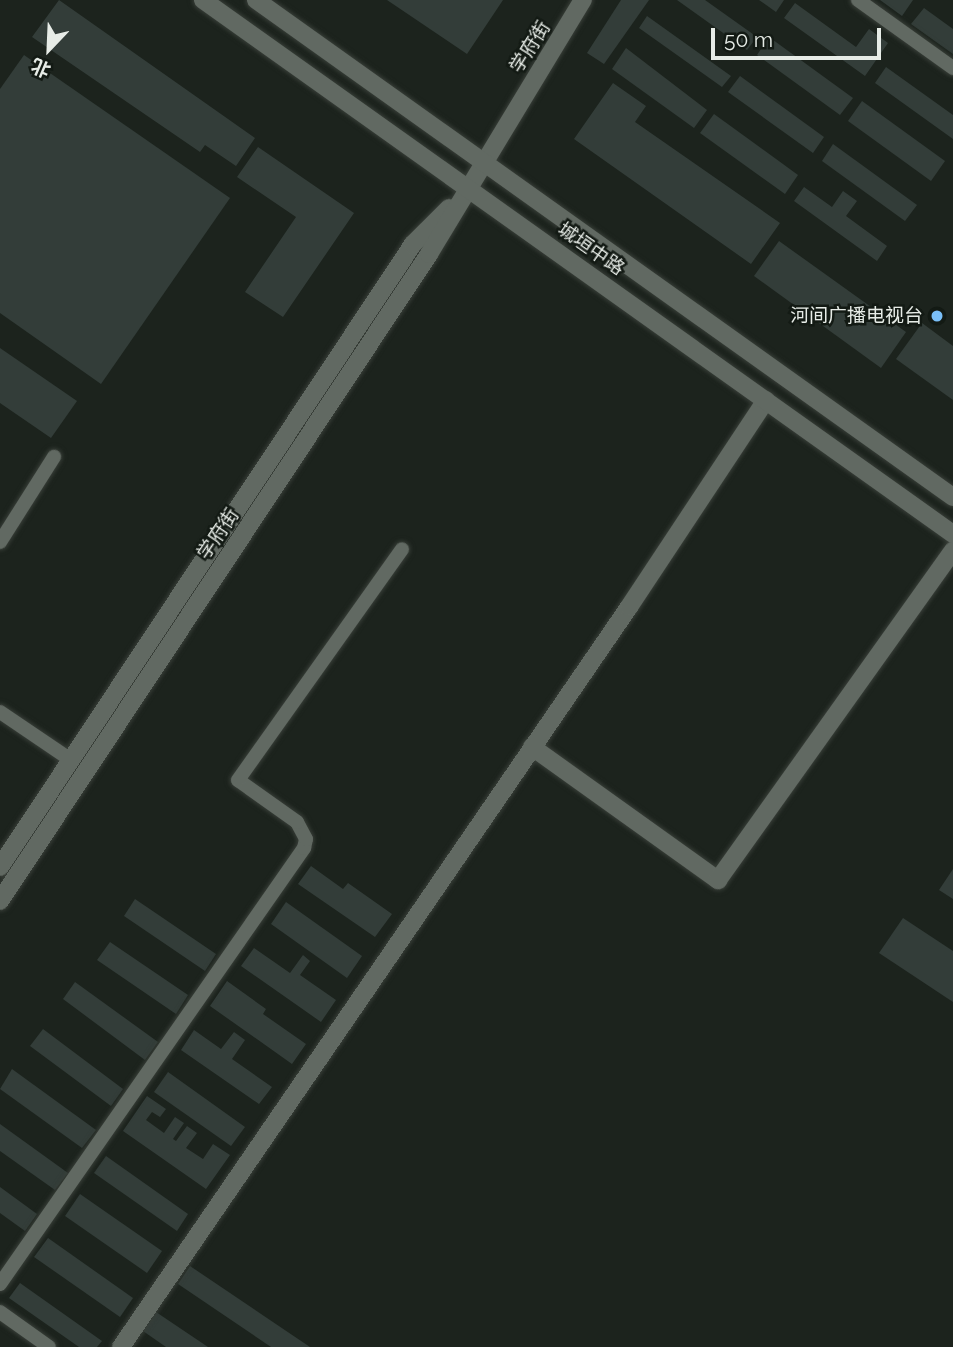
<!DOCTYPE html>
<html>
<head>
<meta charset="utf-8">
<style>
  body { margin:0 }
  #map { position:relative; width:953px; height:1347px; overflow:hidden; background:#1c231d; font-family:Raleway,"Noto Sans SC",sans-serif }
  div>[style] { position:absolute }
  .building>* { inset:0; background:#333d39 }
  .roads { filter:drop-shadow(0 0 2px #383e38) drop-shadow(0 0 2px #383e38) }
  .service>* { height:14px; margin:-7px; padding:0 7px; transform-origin:7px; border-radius:7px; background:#616962 }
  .minor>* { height:18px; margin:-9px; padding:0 9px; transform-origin:9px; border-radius:9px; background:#616962 }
  .tertiary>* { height:18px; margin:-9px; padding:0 9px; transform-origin:9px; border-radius:9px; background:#616962 }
  .secondary>* { height:18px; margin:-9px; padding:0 9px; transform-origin:9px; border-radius:9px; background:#616962 }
  .dots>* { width:19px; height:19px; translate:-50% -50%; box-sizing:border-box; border:4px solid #131a14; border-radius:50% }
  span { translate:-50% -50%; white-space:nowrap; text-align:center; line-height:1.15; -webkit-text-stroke:5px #131a14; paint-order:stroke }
  .street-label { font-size:19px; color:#e7ece7 }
  .poi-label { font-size:19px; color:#e7ece7 }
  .right { translate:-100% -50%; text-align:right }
  .north { position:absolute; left:14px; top:14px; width:70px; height:70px; -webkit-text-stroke:5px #131a14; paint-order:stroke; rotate:203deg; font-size:19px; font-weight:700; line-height:28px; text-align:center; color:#e7ece7 }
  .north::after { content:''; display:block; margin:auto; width:24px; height:32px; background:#e7ece7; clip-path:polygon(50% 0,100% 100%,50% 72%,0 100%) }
  .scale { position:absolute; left:711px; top:28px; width:170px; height:32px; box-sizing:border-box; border:4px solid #e7ece7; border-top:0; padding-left:9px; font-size:21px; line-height:24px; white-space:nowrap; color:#e7ece7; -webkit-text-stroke:5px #131a14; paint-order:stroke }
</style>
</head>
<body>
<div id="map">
  <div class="building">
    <i style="clip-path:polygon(59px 0,255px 138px,236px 166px,205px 145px,200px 152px,32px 37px)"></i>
    <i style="clip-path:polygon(387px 0,503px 0,467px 54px)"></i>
    <i style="clip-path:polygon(621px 0,649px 0,604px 64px,587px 53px)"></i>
    <i style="clip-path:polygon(677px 0,705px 0,757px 37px,747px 50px)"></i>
    <i style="clip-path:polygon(759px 0,784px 0,776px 12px)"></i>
    <i style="clip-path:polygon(880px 0,913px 0,902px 16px)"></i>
    <i style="clip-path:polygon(795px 3px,856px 47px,869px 29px,888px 43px,865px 76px,784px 18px)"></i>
    <i style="clip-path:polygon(924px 8px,953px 29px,953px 54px,911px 24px)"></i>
    <i style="clip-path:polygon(647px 16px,731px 76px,722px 87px,639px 28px)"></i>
    <i style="clip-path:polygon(769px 37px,853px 98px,840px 115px,757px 55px)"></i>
    <i style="clip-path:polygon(626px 48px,707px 110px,694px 128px,612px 69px)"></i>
    <i style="clip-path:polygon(24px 55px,230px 198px,101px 384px,0 313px,0 89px)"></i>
    <i style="clip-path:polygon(886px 67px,953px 115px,953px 139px,875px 83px)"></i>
    <i style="clip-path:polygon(740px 76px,824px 137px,813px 153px,728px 92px)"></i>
    <i style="clip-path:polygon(613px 83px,646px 106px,635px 122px,780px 223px,751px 264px,574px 139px)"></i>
    <i style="clip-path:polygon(862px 101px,945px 161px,931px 181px,848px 121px)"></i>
    <i style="clip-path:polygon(714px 114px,798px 175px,785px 194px,700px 133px)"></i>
    <i style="clip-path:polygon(833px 144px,917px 205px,905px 221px,822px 161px)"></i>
    <i style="clip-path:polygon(258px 147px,354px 213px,283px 317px,245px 292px,296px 217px,237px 177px)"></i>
    <i style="clip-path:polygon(804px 187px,832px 207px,843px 191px,857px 201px,846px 216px,887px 246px,877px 261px,794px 201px)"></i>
    <i style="clip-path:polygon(779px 241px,906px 332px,881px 368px,754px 276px)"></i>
    <i style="clip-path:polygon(922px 323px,953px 346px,953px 400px,896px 359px)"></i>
    <i style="clip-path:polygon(0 348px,77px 401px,51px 438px,0 403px)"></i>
    <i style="clip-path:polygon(311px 866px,343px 889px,348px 883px,392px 914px,375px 937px,298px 884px)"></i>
    <i style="clip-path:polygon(953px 869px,953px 899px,939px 890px)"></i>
    <i style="clip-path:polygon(135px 899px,216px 954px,205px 971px,124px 916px)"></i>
    <i style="clip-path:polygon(286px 902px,362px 956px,347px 978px,271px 924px)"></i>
    <i style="clip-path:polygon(903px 918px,953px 951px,953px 1002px,879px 953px)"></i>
    <i style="clip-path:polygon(110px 942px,188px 995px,176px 1014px,97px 960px)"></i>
    <i style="clip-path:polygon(254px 948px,290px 973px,303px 955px,310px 961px,300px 975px,336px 1000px,321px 1022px,241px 966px)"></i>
    <i style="clip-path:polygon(227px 981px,266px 1009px,263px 1014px,306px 1044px,292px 1064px,210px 1006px)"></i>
    <i style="clip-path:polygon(75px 982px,158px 1042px,145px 1060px,63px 999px)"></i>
    <i style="clip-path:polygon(43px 1029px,123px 1089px,111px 1106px,30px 1046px)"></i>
    <i style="clip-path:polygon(194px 1030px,221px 1049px,234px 1032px,245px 1040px,232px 1059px,272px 1087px,259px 1104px,181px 1050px)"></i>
    <i style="clip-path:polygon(12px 1069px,96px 1130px,82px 1148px,0 1089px)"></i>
    <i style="clip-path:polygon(168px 1072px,245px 1127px,231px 1146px,154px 1092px)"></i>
    <i style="clip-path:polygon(147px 1096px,166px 1109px,160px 1117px,152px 1112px,146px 1120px,164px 1133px,175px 1117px,184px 1123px,173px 1139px,176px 1141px,187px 1126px,197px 1133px,186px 1148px,203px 1159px,213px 1144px,230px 1155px,206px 1189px,123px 1131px)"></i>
    <i style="clip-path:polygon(0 1124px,68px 1173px,55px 1190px,0 1151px)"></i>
    <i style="clip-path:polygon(106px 1156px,188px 1214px,177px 1231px,94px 1173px)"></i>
    <i style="clip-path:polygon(0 1187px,37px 1214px,25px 1231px,0 1213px)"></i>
    <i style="clip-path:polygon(80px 1194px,162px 1251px,147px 1273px,65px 1216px)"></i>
    <i style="clip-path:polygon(48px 1238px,133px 1298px,120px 1317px,34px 1257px)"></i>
    <i style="clip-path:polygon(190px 1266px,310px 1347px,271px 1347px,178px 1284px)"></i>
    <i style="clip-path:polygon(20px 1283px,102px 1341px,97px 1347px,79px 1347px,9px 1298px)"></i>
    <i style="clip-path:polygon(156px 1312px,208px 1347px,166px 1347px,143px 1331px)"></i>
  </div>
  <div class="roads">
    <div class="service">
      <i style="left:858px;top:0;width:117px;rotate:35.6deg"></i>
      <i style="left:0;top:542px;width:101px;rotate:-57.6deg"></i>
      <i style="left:0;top:712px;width:86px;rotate:34.1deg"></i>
      <i style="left:0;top:1284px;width:532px;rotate:-55.11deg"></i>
      <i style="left:304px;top:848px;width:9px;rotate:-77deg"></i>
      <i style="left:306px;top:839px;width:19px;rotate:-118deg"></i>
      <i style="left:297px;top:822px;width:72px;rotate:-144.6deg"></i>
      <i style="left:238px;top:780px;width:283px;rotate:-54.6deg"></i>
      <i style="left:0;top:1312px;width:60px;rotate:35.5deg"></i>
    </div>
    <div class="minor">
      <i style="left:532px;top:747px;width:229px;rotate:35.6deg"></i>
      <i style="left:718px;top:880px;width:405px;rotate:-54.5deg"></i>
      <i style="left:121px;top:1347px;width:898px;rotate:-55.53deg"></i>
      <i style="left:629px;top:607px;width:248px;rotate:-56.5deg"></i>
    </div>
    <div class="tertiary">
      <i style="left:0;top:867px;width:747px;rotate:-56.46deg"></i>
      <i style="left:413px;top:244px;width:51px;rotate:-45deg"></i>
      <i style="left:0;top:901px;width:776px;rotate:-56.45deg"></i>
      <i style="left:429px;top:254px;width:297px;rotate:-58.8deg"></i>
    </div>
    <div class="secondary">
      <i style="left:203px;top:0;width:921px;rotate:35.45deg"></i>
      <i style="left:256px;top:0;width:856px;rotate:35.49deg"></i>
    </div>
  </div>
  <div class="dots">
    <i style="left:937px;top:316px;background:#7abff8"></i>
  </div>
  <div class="street-label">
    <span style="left:530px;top:47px;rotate:-58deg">学府街</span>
    <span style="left:591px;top:249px;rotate:35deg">城垣中路</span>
    <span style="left:218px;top:534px;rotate:-56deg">学府街</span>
  </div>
  <div class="poi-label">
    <span class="right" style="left:923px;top:316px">河间广播电视台</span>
  </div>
  <div class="north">北</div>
  <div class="scale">50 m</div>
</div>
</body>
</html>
